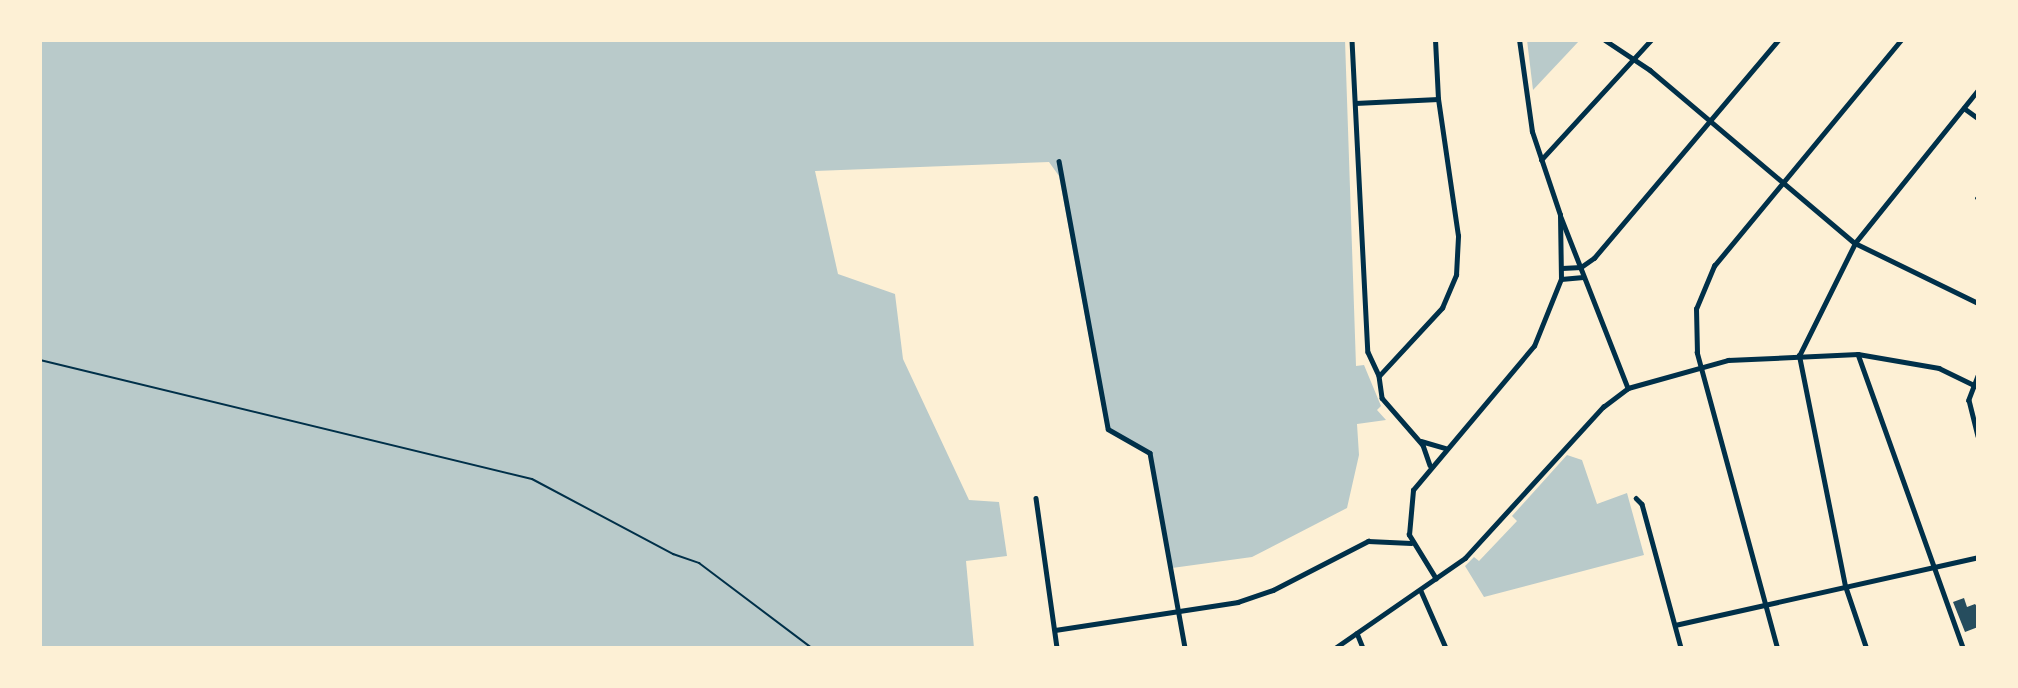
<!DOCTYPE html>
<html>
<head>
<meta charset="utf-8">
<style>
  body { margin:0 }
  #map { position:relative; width:2018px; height:688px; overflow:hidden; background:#fdf0d5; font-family:Signika,sans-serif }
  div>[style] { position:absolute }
  .green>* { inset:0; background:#b9caca }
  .building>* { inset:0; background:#264d5e }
  .path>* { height:2px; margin:-1px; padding:0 1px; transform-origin:1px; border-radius:1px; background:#003049 }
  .service>* { height:2.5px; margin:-1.25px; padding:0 1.25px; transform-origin:1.25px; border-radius:1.25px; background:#003049 }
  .minor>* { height:4.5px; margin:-2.25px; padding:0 2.25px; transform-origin:2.25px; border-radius:2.25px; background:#003049 }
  span { translate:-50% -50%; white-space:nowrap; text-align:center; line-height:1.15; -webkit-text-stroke:5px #fdf0d5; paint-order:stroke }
  .frame { position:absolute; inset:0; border:42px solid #fdf0d5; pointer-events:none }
</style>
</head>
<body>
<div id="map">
  <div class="green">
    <i style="clip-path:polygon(40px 40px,1345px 40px,1356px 366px,1364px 365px,1381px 406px,1377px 410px,1386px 420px,1357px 424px,1359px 455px,1347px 508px,1252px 557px,1172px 568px,1149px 453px,1106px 429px,1059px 176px,1049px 162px,815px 171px,838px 274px,895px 294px,903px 359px,969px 500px,999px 502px,1007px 556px,966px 561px,974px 648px,40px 648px)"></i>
    <i style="clip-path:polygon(1527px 40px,1578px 40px,1579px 41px,1533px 90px)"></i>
    <i style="clip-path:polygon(1567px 455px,1582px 460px,1597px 504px,1627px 493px,1644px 555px,1484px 597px,1465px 566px,1474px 557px,1479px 561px,1517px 521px,1512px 516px)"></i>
  </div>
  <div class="building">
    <i style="clip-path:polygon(1964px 598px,1967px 607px,1975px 604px,1978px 608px,1978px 627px,1965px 632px,1953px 602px)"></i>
  </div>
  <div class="path">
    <i style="left:40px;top:360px;width:506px;rotate:13.6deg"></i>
    <i style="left:532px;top:479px;width:160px;rotate:28deg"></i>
    <i style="left:673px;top:554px;width:28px;rotate:19deg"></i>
    <i style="left:699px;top:563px;width:141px;rotate:37deg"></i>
  </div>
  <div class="service">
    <i style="left:1976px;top:198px;width:3px;rotate:-45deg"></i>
  </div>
  <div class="minor">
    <i style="left:1352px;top:40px;width:312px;rotate:87.1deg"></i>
    <i style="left:1368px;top:352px;width:26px;rotate:65deg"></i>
    <i style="left:1379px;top:376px;width:22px;rotate:82deg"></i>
    <i style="left:1382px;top:398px;width:62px;rotate:48.9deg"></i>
    <i style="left:1423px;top:445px;width:21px;rotate:71deg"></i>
    <i style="left:1605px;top:40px;width:54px;rotate:33.7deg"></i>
    <i style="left:1650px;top:70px;width:268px;rotate:40.2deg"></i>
    <i style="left:1855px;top:243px;width:137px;rotate:26deg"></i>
    <i style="left:1355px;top:103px;width:83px;rotate:-2.8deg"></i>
    <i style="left:1964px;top:108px;width:17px;rotate:36deg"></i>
    <i style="left:1541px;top:160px;width:163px;rotate:-47.5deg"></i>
    <i style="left:1059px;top:161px;width:272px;rotate:79.6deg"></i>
    <i style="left:1108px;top:429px;width:48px;rotate:29.7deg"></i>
    <i style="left:1150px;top:453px;width:198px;rotate:79.8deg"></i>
    <i style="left:1561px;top:217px;width:184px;rotate:68.6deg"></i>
    <i style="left:1562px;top:268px;width:19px;rotate:-3deg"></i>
    <i style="left:1581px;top:267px;width:16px;rotate:-35deg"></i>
    <i style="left:1594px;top:258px;width:285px;rotate:-49.8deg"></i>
    <i style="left:1561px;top:279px;width:22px;rotate:-5deg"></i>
    <i style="left:1858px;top:354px;width:312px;rotate:70.3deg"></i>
    <i style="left:1379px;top:376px;width:93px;rotate:-47.2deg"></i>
    <i style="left:1442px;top:308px;width:36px;rotate:-67deg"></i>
    <i style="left:1456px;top:275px;width:39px;rotate:-87deg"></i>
    <i style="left:1458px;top:236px;width:138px;rotate:-98.3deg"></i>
    <i style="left:1438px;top:99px;width:59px;rotate:-92.9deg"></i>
    <i style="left:1978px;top:376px;width:26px;rotate:111deg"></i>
    <i style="left:1969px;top:400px;width:37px;rotate:76deg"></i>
    <i style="left:1421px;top:441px;width:26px;rotate:16deg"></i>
    <i style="left:1036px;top:498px;width:151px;rotate:82deg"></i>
    <i style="left:1636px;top:498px;width:8px;rotate:45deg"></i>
    <i style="left:1642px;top:504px;width:149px;rotate:74.8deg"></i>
    <i style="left:1436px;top:579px;width:52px;rotate:-121.5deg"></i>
    <i style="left:1409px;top:535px;width:45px;rotate:-84.9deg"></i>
    <i style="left:1413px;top:490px;width:188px;rotate:-50deg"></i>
    <i style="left:1534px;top:346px;width:72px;rotate:-68.1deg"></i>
    <i style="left:1561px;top:279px;width:64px;rotate:-90.9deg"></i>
    <i style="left:1560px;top:215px;width:88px;rotate:-108.6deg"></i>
    <i style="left:1532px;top:132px;width:93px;rotate:-98deg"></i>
    <i style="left:1421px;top:591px;width:62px;rotate:66.3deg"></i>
    <i style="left:1675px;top:625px;width:311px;rotate:-12.6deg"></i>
    <i style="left:1055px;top:630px;width:185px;rotate:-8.7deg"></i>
    <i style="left:1238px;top:602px;width:37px;rotate:-19deg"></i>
    <i style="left:1273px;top:590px;width:107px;rotate:-27.3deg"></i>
    <i style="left:1368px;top:541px;width:43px;rotate:2.7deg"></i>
    <i style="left:1357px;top:633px;width:16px;rotate:68deg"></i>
    <i style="left:1335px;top:648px;width:158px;rotate:-34.7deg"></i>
    <i style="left:1465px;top:558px;width:205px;rotate:-47.6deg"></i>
    <i style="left:1603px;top:407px;width:31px;rotate:-37deg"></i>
    <i style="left:1628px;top:388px;width:104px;rotate:-15.6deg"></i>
    <i style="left:1728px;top:360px;width:130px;rotate:-2.6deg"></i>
    <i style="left:1858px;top:354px;width:82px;rotate:9.8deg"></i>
    <i style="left:1939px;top:368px;width:43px;rotate:26deg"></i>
    <i style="left:1777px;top:648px;width:306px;rotate:-105.2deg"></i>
    <i style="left:1697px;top:353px;width:44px;rotate:-91.3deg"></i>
    <i style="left:1696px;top:309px;width:47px;rotate:-67.3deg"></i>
    <i style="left:1714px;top:266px;width:293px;rotate:-50.4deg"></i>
    <i style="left:1866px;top:648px;width:65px;rotate:-108.7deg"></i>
    <i style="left:1845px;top:586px;width:235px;rotate:-101.3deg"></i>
    <i style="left:1799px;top:356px;width:126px;rotate:-63.6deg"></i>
    <i style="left:1855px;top:243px;width:196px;rotate:-51.2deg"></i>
  </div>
  <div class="frame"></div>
</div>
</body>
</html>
